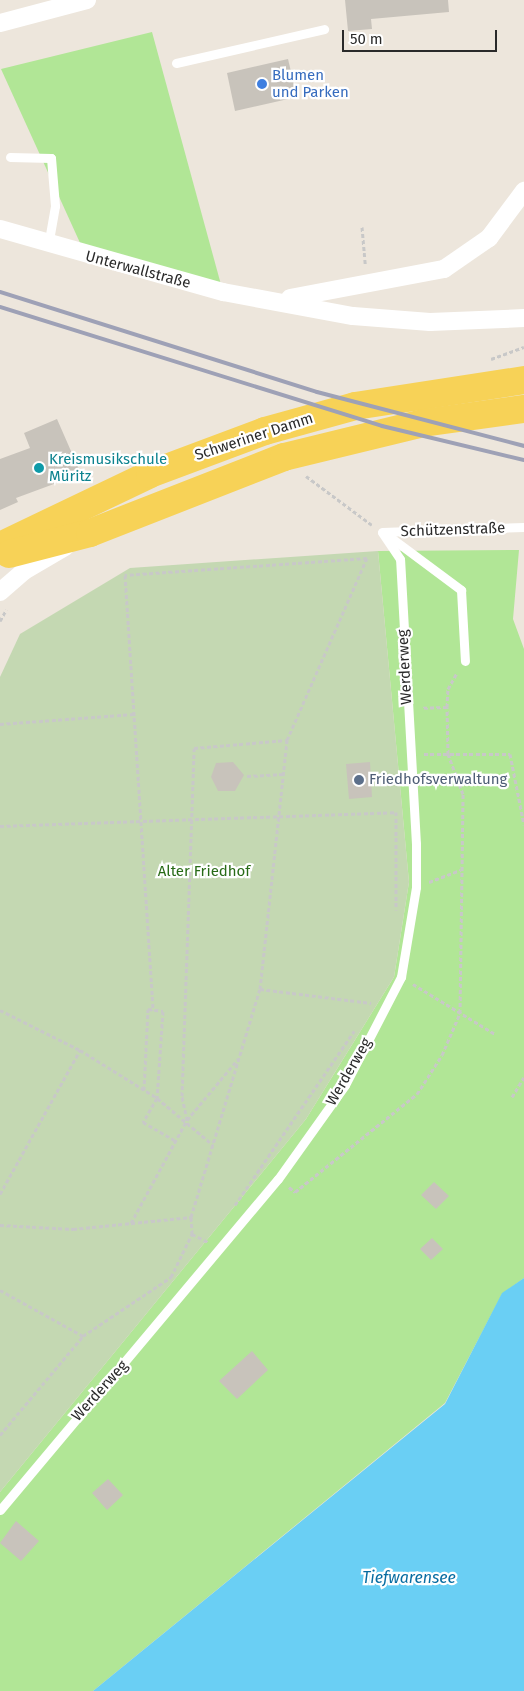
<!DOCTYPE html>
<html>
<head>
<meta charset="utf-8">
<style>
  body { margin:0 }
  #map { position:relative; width:524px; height:1691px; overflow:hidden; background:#ede6dc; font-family:"Fira Sans",sans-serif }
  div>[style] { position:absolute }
  .green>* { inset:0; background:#b1e696 }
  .cemetery>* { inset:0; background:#c4d8b2 }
  .water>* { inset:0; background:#6acff4 }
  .building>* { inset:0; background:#c8c3bb }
  .path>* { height:3px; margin-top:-1.5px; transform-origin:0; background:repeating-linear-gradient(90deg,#c8c8c8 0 4px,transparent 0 6.5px) }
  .service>* { height:9px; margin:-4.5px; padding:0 4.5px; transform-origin:4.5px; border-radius:4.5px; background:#fff }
  .minor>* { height:18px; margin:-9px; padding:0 9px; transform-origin:9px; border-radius:9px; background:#fff }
  .primary>* { height:28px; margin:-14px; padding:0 14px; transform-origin:14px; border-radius:14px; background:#f7d257 }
  .rail>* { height:4px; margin:-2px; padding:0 2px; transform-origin:2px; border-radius:2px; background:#9ea1b6 }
  .dots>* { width:14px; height:14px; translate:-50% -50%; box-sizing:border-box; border:2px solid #fff; border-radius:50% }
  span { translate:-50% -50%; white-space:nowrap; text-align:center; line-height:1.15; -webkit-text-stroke:4.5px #fff; paint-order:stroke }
  .shop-label { font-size:15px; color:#366cbe }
  .left { translate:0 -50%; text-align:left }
  .street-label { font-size:15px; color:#2a2a2a }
  .culture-label { font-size:15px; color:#0d838f }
  .service-label { font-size:15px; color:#4e5e75 }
  .park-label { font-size:15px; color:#286b17 }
  .water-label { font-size:16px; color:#076ca1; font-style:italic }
  .scale { position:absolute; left:342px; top:30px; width:155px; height:22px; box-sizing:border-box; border:2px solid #2a2a2a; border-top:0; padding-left:6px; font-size:15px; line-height:18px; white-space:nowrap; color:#2a2a2a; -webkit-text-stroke:4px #fff; paint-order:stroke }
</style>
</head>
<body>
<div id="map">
  <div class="green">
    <i style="clip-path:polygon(152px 32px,223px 292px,86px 256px,1px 69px)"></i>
    <i style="clip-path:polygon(519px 550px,513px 619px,524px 649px,524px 1278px,502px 1294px,445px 1403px,93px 1691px,0 1691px,0 1492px,306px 1119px,394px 977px,409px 882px,378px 551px)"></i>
  </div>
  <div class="cemetery">
    <i style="clip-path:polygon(378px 551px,409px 882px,394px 977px,306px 1119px,0 1492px,0 677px,20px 634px,130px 568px)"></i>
  </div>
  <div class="water">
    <i style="clip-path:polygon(524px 1278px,524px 1691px,93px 1691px,445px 1404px,502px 1293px)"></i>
  </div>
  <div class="building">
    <i style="clip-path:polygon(345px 0,448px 0,449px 12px,371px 19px,372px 29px,348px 31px)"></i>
    <i style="clip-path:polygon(288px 59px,297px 97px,235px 111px,227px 73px)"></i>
    <i style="clip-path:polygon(57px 419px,81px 474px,16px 498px,18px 502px,0 510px,0 459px,30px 448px,24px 433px)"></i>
    <i style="clip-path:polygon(233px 762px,244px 775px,235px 791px,218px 791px,211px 777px,216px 763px)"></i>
    <i style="clip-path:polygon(370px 762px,372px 797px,349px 799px,346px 764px)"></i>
    <i style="clip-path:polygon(434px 1182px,449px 1196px,436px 1209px,421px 1195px)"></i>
    <i style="clip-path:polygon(432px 1238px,443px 1249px,431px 1260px,420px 1249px)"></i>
    <i style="clip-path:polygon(252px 1351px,268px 1370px,237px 1399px,219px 1381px)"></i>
    <i style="clip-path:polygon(108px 1479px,123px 1495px,107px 1510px,92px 1493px)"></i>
    <i style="clip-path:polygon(16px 1521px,39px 1541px,21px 1561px,0 1543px)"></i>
  </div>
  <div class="path">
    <i style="left:362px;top:227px;width:37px;rotate:85deg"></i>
    <i style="left:491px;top:359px;width:35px;rotate:-20deg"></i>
    <i style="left:306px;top:476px;width:82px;rotate:36.6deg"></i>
    <i style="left:0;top:621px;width:13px;rotate:-61deg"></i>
    <i style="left:447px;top:707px;width:18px;rotate:-87deg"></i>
    <i style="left:448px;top:689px;width:18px;rotate:-61deg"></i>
    <i style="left:0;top:724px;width:134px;rotate:-4.3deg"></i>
    <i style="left:424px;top:754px;width:86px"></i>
    <i style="left:510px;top:754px;width:72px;rotate:78.8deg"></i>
    <i style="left:247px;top:776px;width:37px;rotate:-3deg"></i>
    <i style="left:0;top:826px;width:396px;rotate:-2deg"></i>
    <i style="left:396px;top:812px;width:98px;rotate:90deg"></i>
    <i style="left:429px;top:882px;width:34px;rotate:-21deg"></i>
    <i style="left:413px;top:984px;width:96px;rotate:31.4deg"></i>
    <i style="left:260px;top:989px;width:112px;rotate:7.2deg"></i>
    <i style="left:0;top:1010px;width:89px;rotate:26.6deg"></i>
    <i style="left:80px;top:1050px;width:91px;rotate:31.9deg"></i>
    <i style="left:157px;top:1098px;width:73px;rotate:40deg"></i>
    <i style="left:144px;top:1090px;width:81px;rotate:-87.2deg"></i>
    <i style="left:148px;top:1009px;width:15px;rotate:8deg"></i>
    <i style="left:163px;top:1011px;width:87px;rotate:93.9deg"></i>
    <i style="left:157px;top:1098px;width:28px;rotate:120deg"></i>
    <i style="left:143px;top:1122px;width:38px;rotate:30deg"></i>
    <i style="left:512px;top:1097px;width:23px;rotate:-59deg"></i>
    <i style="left:187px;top:1120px;width:25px;rotate:-102deg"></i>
    <i style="left:182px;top:1096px;width:348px;rotate:-88deg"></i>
    <i style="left:194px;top:748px;width:93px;rotate:-4.9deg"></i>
    <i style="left:289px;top:1187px;width:8px;rotate:40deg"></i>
    <i style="left:295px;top:1192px;width:156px;rotate:-38.8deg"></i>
    <i style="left:417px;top:1094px;width:46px;rotate:-57.3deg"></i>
    <i style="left:442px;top:1055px;width:46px;rotate:-66.8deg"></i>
    <i style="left:460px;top:1013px;width:219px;rotate:-89.2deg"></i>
    <i style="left:463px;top:794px;width:43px;rotate:-110.6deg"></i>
    <i style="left:448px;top:754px;width:47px;rotate:-91.2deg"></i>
    <i style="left:447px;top:707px;width:24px;rotate:178deg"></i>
    <i style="left:0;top:1194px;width:165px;rotate:-60.9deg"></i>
    <i style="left:235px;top:1205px;width:211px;rotate:-55.6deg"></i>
    <i style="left:131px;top:1223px;width:117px;rotate:-61.5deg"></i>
    <i style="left:187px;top:1120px;width:80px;rotate:-50.1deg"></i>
    <i style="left:0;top:1225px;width:73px;rotate:3.1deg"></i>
    <i style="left:73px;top:1229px;width:119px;rotate:-5.8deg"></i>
    <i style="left:191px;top:1217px;width:238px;rotate:-73.2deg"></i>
    <i style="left:260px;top:989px;width:250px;rotate:-83.8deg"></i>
    <i style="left:287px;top:740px;width:199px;rotate:-66.3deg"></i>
    <i style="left:367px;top:558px;width:243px;rotate:176deg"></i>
    <i style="left:125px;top:575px;width:436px;rotate:86.3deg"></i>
    <i style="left:192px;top:1234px;width:18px;rotate:27deg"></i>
    <i style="left:0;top:1290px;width:95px;rotate:29deg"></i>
    <i style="left:83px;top:1336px;width:106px;rotate:-33.8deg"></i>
    <i style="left:171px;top:1277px;width:48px;rotate:-64deg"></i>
    <i style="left:192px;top:1234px;width:17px;rotate:-93deg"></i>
    <i style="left:0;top:1435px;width:129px;rotate:-50deg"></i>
  </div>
  <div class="service">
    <i style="left:176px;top:63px;width:152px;rotate:-12.9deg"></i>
    <i style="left:10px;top:157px;width:41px;rotate:1.4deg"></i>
    <i style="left:51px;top:158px;width:48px;rotate:85.2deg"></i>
    <i style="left:55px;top:206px;width:39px;rotate:100deg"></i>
    <i style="left:382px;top:532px;width:142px;rotate:-2deg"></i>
    <i style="left:386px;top:534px;width:94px;rotate:36.7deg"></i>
    <i style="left:461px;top:590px;width:71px;rotate:86.8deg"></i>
    <i style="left:0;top:1510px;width:432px;rotate:-50deg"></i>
    <i style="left:278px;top:1179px;width:115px;rotate:-54.5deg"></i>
    <i style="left:345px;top:1085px;width:122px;rotate:-62.6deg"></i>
    <i style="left:401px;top:977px;width:91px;rotate:-80.5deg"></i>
    <i style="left:416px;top:887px;width:43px;rotate:-90deg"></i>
    <i style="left:416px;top:844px;width:285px;rotate:-93.2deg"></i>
    <i style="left:400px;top:559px;width:32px;rotate:-124deg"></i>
  </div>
  <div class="minor">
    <i style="left:0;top:23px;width:90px;rotate:-14.8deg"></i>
    <i style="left:0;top:229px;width:232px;rotate:15.8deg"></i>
    <i style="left:223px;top:292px;width:132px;rotate:10.5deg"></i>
    <i style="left:353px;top:316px;width:77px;rotate:4.5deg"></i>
    <i style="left:430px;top:322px;width:94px;rotate:-2.4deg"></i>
    <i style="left:290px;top:298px;width:157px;rotate:-10.7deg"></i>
    <i style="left:444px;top:269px;width:55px;rotate:-34.6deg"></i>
    <i style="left:489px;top:238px;width:59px;rotate:-53.3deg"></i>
    <i style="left:0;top:592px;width:32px;rotate:-41deg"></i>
    <i style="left:24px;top:571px;width:48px;rotate:-30.3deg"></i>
  </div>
  <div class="primary">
    <i style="left:0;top:546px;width:166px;rotate:-25.6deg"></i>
    <i style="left:150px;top:474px;width:123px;rotate:-20.5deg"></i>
    <i style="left:265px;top:431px;width:93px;rotate:-15.5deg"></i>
    <i style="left:355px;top:406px;width:171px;rotate:-8.7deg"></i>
    <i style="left:9px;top:554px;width:84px;rotate:-14.5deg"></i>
    <i style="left:90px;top:533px;width:208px;rotate:-21.4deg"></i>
    <i style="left:284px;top:457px;width:143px;rotate:-13.7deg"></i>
    <i style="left:423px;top:423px;width:102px;rotate:-7.9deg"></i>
  </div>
  <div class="rail">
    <i style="left:0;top:292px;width:332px;rotate:17.5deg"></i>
    <i style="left:317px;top:392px;width:214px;rotate:14.6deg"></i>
    <i style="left:0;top:307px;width:400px;rotate:17.3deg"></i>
    <i style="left:382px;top:426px;width:146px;rotate:13.5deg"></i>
  </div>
  <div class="dots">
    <i style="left:262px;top:84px;background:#3f7fe0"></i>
    <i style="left:39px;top:468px;background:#0f9aa8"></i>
    <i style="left:359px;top:780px;background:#5c6f8a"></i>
  </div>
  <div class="shop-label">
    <span class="left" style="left:272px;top:84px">Blumen<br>und Parken</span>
  </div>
  <div class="street-label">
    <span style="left:138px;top:270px;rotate:15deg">Unterwallstraße</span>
    <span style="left:254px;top:437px;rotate:-18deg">Schweriner Damm</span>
    <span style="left:453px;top:530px;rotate:-2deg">Schützenstraße</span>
    <span style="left:405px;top:667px;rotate:-93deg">Werderweg</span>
    <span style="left:349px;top:1072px;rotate:-60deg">Werderweg</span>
    <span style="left:100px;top:1391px;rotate:-48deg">Werderweg</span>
  </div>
  <div class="culture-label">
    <span class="left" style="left:49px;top:468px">Kreismusikschule<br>Müritz</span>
  </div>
  <div class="service-label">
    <span class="left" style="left:369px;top:780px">Friedhofsverwaltung</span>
  </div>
  <div class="park-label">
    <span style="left:204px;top:872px">Alter Friedhof</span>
  </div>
  <div class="water-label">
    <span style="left:409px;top:1578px">Tiefwarensee</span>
  </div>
  <div class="scale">50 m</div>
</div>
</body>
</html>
